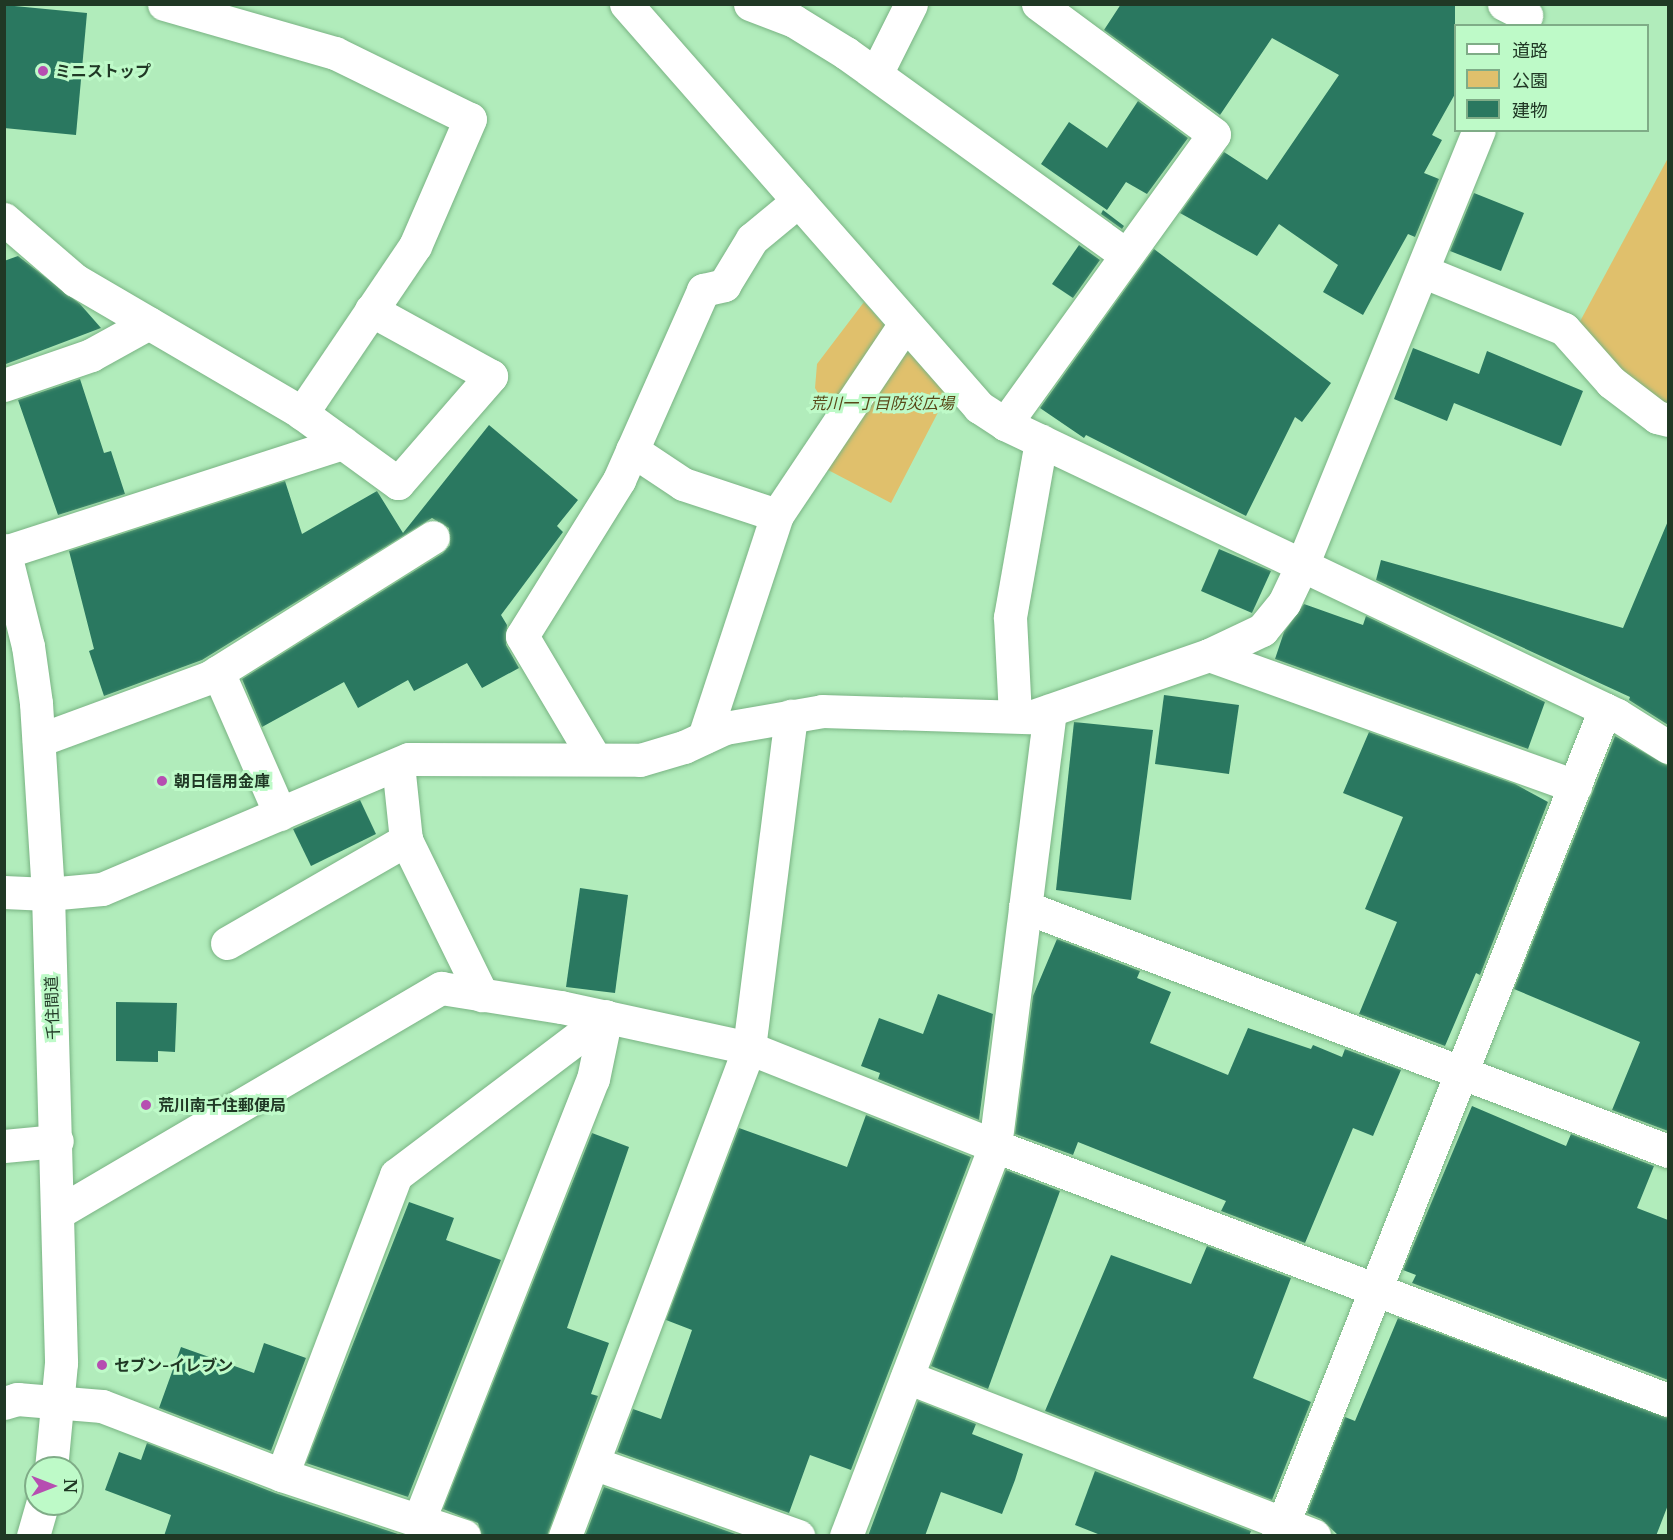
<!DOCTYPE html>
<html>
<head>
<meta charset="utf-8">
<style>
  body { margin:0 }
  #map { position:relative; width:1673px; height:1540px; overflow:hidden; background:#b1ecbb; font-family:"Libre Baskerville","Noto Sans JP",serif }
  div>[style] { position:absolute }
  .green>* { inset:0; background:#e0c06c }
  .building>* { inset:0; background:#2a7860 }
  .roads { filter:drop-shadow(0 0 2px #79b383) drop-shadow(0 0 2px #79b383) }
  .minor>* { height:33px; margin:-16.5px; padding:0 16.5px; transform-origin:16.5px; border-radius:16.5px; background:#fff }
  .dots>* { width:16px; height:16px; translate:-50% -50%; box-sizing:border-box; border:3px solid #befac8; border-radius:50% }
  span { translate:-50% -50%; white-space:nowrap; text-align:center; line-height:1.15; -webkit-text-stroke:6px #befac8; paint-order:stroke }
  .poi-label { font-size:16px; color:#203825; font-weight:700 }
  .left { translate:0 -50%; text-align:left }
  .park-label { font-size:16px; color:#594818; font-style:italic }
  .street-label { font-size:16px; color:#203825 }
  .frame { position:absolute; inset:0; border:6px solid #203825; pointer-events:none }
  .legend { position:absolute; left:1454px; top:24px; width:195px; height:108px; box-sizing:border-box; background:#befac8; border:2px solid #7fac87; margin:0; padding:8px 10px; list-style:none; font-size:18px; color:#203825 }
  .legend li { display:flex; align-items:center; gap:12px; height:30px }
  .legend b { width:30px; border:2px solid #7fac87 }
  .north { position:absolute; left:24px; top:1456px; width:60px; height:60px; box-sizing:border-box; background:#befac8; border:2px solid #7fac87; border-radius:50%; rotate:90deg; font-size:16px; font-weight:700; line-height:24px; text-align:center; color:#203825 }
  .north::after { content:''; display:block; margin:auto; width:21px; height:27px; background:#b64eb1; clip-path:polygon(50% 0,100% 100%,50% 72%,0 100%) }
</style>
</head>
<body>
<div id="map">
  <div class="green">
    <i style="clip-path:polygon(1668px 158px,1668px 409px,1598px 353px,1577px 327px)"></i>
    <i style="clip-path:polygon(864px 302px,947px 395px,891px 503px,809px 460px,829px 411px,815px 388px,817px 364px)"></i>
  </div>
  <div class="building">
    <i style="clip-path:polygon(1121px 4px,1455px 4px,1455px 94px,1432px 135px,1442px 140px,1424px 173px,1439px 179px,1415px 237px,1408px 234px,1363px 315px,1323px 292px,1338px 265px,1279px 224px,1257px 256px,1180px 213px,1224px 152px,1267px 180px,1339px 75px,1272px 38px,1220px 115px,1104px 30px)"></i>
    <i style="clip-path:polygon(4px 5px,87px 13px,76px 135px,4px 128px)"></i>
    <i style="clip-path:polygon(1138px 101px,1188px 138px,1147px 194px,1126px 182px,1107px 210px,1041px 164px,1069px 122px,1107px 148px)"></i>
    <i style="clip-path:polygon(1474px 193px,1524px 213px,1501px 271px,1450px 251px)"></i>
    <i style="clip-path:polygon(1103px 210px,1124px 226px,1122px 229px,1101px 214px)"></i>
    <i style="clip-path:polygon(1079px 245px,1100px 260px,1073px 298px,1052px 284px)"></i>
    <i style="clip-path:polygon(1154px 249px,1331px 383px,1302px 422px,1295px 417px,1246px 516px,1086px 435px,1084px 438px,1040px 408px)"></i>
    <i style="clip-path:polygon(18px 256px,80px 304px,101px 328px,6px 364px,4px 261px)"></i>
    <i style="clip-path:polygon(1413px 348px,1479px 374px,1487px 351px,1583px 391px,1561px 446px,1454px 403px,1447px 421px,1394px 399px)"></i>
    <i style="clip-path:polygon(80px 379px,104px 453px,111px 451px,125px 494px,58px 515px,18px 400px)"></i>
    <i style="clip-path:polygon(489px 425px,578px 500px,557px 526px,563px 532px,501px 615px,507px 625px,506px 645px,519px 668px,482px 688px,467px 663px,414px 691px,408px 680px,358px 708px,344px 682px,262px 727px,242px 679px,443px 553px,450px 545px,449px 528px,432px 518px,202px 660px,104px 696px,89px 651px,94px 649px,69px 551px,285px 481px,302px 534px,377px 491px,403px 533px)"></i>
    <i style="clip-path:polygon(1668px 521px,1668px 725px,1629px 700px,1630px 697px,1376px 580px,1381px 560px,1623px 628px)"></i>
    <i style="clip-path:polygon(1219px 549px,1271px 571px,1252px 613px,1201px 591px)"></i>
    <i style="clip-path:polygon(1304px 604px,1363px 625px,1366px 616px,1545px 702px,1528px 749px,1275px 659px,1284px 632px)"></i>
    <i style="clip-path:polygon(1164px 695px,1239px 705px,1229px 774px,1155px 764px)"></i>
    <i style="clip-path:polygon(1074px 722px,1153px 730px,1131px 900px,1056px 890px)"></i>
    <i style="clip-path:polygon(1369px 732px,1515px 784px,1548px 802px,1480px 975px,1476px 973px,1445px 1046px,1359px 1014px,1397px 922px,1365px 909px,1403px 817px,1343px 793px)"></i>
    <i style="clip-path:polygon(1615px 736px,1668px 766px,1668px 1131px,1612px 1110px,1640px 1042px,1514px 989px)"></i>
    <i style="clip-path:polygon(360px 800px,376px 834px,311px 866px,293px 829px)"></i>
    <i style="clip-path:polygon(580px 888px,628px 895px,615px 993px,566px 987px)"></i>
    <i style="clip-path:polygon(1057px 939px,1140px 971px,1137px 978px,1171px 992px,1150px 1043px,1228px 1075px,1248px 1028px,1311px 1049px,1313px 1045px,1342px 1057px,1345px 1049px,1401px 1070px,1373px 1136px,1353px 1128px,1305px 1243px,1221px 1211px,1226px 1201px,1078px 1142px,1073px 1155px,1015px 1134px,1033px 996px)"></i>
    <i style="clip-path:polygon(938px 994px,993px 1014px,979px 1120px,878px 1079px,880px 1073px,861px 1066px,879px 1018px,923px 1034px)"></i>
    <i style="clip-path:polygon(116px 1002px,177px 1003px,175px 1052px,158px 1051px,158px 1062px,116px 1061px)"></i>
    <i style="clip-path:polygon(1472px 1106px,1566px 1146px,1571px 1134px,1654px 1166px,1637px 1208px,1668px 1220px,1668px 1380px,1412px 1283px,1416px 1275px,1403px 1270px)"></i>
    <i style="clip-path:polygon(866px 1115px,971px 1157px,851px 1470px,810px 1455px,789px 1513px,617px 1452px,633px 1409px,661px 1419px,692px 1330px,666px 1320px,739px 1128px,847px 1167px)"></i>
    <i style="clip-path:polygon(592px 1133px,629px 1147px,567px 1328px,609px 1343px,591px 1394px,598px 1396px,547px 1536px,482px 1536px,478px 1523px,443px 1509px)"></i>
    <i style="clip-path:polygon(1006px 1170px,1060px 1191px,988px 1389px,931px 1366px)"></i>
    <i style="clip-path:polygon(409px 1202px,454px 1218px,446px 1240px,501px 1260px,408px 1497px,306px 1463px)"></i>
    <i style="clip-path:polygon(1207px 1246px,1291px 1278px,1253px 1378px,1311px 1402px,1272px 1500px,1045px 1411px,1111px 1255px,1191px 1284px)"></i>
    <i style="clip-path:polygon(1398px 1318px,1668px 1418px,1668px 1505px,1656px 1536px,1339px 1536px,1321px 1519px,1307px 1513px,1345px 1417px,1355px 1421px)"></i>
    <i style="clip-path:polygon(264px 1343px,306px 1358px,271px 1451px,159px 1408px,181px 1347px,254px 1373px)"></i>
    <i style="clip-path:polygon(918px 1401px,976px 1424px,972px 1434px,1023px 1454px,1015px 1480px,1002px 1514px,941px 1492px,925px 1536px,868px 1536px)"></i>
    <i style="clip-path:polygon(147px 1443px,275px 1493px,404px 1536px,164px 1536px,171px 1515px,105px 1490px,119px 1452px,141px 1460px)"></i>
    <i style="clip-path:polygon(1095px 1471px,1251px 1531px,1249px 1536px,1103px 1536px,1075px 1525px)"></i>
    <i style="clip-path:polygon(604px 1487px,741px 1536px,585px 1536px)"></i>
  </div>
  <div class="roads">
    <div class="minor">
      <i style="left:164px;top:4px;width:178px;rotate:16deg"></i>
      <i style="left:335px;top:53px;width:150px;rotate:26.1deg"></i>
      <i style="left:470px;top:119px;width:138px;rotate:113.4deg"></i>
      <i style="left:415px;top:246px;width:202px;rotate:124.1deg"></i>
      <i style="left:626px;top:4px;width:536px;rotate:48.78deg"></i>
      <i style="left:979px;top:407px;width:31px;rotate:33deg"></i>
      <i style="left:1005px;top:424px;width:678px;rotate:25.43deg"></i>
      <i style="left:1617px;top:715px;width:60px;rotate:32.1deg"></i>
      <i style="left:750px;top:4px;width:47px;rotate:21.1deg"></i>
      <i style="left:794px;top:21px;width:61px;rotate:31.6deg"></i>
      <i style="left:846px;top:53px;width:345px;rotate:35.8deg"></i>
      <i style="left:1504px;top:4px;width:25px;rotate:27deg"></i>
      <i style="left:876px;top:74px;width:78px;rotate:-63.4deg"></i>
      <i style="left:4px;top:219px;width:94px;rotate:40.7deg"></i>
      <i style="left:75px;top:280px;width:256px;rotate:30.3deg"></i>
      <i style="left:296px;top:409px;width:126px;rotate:36deg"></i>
      <i style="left:398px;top:483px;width:142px;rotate:-49deg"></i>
      <i style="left:491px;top:376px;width:137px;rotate:-151.2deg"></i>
      <i style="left:1422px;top:271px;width:153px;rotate:22.2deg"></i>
      <i style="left:1564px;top:329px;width:71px;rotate:48.4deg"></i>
      <i style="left:1611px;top:382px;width:58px;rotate:37.3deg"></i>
      <i style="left:1657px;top:417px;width:11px;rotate:15deg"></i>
      <i style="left:4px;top:385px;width:92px;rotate:-19deg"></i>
      <i style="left:91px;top:355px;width:66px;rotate:-28.9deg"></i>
      <i style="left:1005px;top:424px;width:357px;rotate:-54.2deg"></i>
      <i style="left:1214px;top:134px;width:219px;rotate:-143.5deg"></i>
      <i style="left:632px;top:450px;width:61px;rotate:33.7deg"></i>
      <i style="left:683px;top:484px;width:99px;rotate:18.3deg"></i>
      <i style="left:4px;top:550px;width:99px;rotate:76deg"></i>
      <i style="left:28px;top:646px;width:58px;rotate:82deg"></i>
      <i style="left:36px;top:703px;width:191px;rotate:86.4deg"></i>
      <i style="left:48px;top:894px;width:469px;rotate:88.4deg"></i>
      <i style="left:61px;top:1363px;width:105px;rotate:95.4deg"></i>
      <i style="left:5px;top:552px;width:355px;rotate:-17.9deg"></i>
      <i style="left:1209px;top:655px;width:389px;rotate:19.7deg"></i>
      <i style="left:218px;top:672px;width:155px;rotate:66.4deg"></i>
      <i style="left:1015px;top:716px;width:99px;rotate:-92.9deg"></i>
      <i style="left:1010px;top:617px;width:179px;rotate:-80deg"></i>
      <i style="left:704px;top:737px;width:234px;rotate:-71.8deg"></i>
      <i style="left:777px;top:515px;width:229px;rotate:-56.2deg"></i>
      <i style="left:39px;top:740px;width:182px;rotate:-20.2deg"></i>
      <i style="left:210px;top:677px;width:263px;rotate:-32.1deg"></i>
      <i style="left:595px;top:759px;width:143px;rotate:-120.7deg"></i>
      <i style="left:522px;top:636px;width:184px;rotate:-58.1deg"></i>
      <i style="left:619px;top:480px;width:208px;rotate:-66.1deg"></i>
      <i style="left:703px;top:290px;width:22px;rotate:-13deg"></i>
      <i style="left:724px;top:285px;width:54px;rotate:-58.7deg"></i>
      <i style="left:752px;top:239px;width:60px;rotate:-39.6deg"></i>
      <i style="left:398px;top:764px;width:76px;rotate:84deg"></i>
      <i style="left:406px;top:840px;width:173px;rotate:63.9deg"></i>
      <i style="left:4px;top:892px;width:44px;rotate:2.6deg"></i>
      <i style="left:48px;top:894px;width:54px;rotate:-5.3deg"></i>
      <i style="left:102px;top:889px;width:333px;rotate:-23deg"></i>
      <i style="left:409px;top:759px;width:231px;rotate:0.2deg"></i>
      <i style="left:640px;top:760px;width:46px;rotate:-16.5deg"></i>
      <i style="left:684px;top:747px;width:45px;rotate:-24.9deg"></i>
      <i style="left:725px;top:728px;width:98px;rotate:-9.9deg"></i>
      <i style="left:822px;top:711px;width:208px;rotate:1.7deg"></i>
      <i style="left:1030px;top:717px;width:189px;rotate:-19.1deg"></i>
      <i style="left:1209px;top:655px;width:59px;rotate:-25.3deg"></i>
      <i style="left:1262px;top:630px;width:35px;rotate:-51deg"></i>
      <i style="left:1284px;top:603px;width:44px;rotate:-64.6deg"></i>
      <i style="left:1303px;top:563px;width:467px;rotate:-67.9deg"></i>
      <i style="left:1025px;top:907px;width:688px;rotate:20.78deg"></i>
      <i style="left:227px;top:943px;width:207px;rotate:-29.9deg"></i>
      <i style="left:4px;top:1146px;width:53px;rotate:-5.4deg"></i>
      <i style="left:59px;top:1212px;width:443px;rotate:-30.4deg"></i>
      <i style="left:441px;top:988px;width:121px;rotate:9deg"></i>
      <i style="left:561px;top:1007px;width:192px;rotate:12.3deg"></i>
      <i style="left:749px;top:1048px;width:265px;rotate:21.7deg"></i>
      <i style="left:995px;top:1146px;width:719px;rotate:20.68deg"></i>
      <i style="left:907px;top:1377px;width:437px;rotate:21.3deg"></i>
      <i style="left:4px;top:1403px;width:14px;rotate:-17deg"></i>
      <i style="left:17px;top:1399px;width:85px;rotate:4.7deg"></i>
      <i style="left:102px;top:1406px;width:193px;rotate:21deg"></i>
      <i style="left:282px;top:1475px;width:192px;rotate:18.5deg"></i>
      <i style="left:593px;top:1463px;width:218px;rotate:19.6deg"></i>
      <i style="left:282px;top:1475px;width:321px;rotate:-69.2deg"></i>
      <i style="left:396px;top:1175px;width:263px;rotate:-37.1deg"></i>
      <i style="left:419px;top:1520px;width:474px;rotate:-68.5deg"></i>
      <i style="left:593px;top:1079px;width:64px;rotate:-78.3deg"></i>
      <i style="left:33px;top:1536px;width:33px;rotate:-74deg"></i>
      <i style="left:565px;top:1536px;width:522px;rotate:-69.34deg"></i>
      <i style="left:749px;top:1048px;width:335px;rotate:-82.8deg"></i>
      <i style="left:846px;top:1536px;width:417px;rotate:-69.1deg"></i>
      <i style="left:995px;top:1146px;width:439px;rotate:-82.8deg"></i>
      <i style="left:1278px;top:1536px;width:889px;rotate:-68.43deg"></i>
    </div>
  </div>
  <div class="dots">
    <i style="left:43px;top:71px;background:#b64eb1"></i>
    <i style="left:162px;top:781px;background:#b64eb1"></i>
    <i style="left:146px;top:1105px;background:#b64eb1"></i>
    <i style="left:102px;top:1365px;background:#b64eb1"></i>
  </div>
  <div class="poi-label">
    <span class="left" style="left:55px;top:71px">ミニストップ</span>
    <span class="left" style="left:174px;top:781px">朝日信用金庫</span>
    <span class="left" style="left:158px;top:1105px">荒川南千住郵便局</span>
    <span class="left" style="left:114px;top:1365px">セブン-イレブン</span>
  </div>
  <div class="park-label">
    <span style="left:882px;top:403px">荒川一丁目防災広場</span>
  </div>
  <div class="street-label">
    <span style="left:52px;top:1008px;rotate:-92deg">千住間道</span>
  </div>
  <div class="frame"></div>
  <ul class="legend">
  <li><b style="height:8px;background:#fff"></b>道路</li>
  <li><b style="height:16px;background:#e0c06c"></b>公園</li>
  <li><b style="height:16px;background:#2a7860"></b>建物</li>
  </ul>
  <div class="north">N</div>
</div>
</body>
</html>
